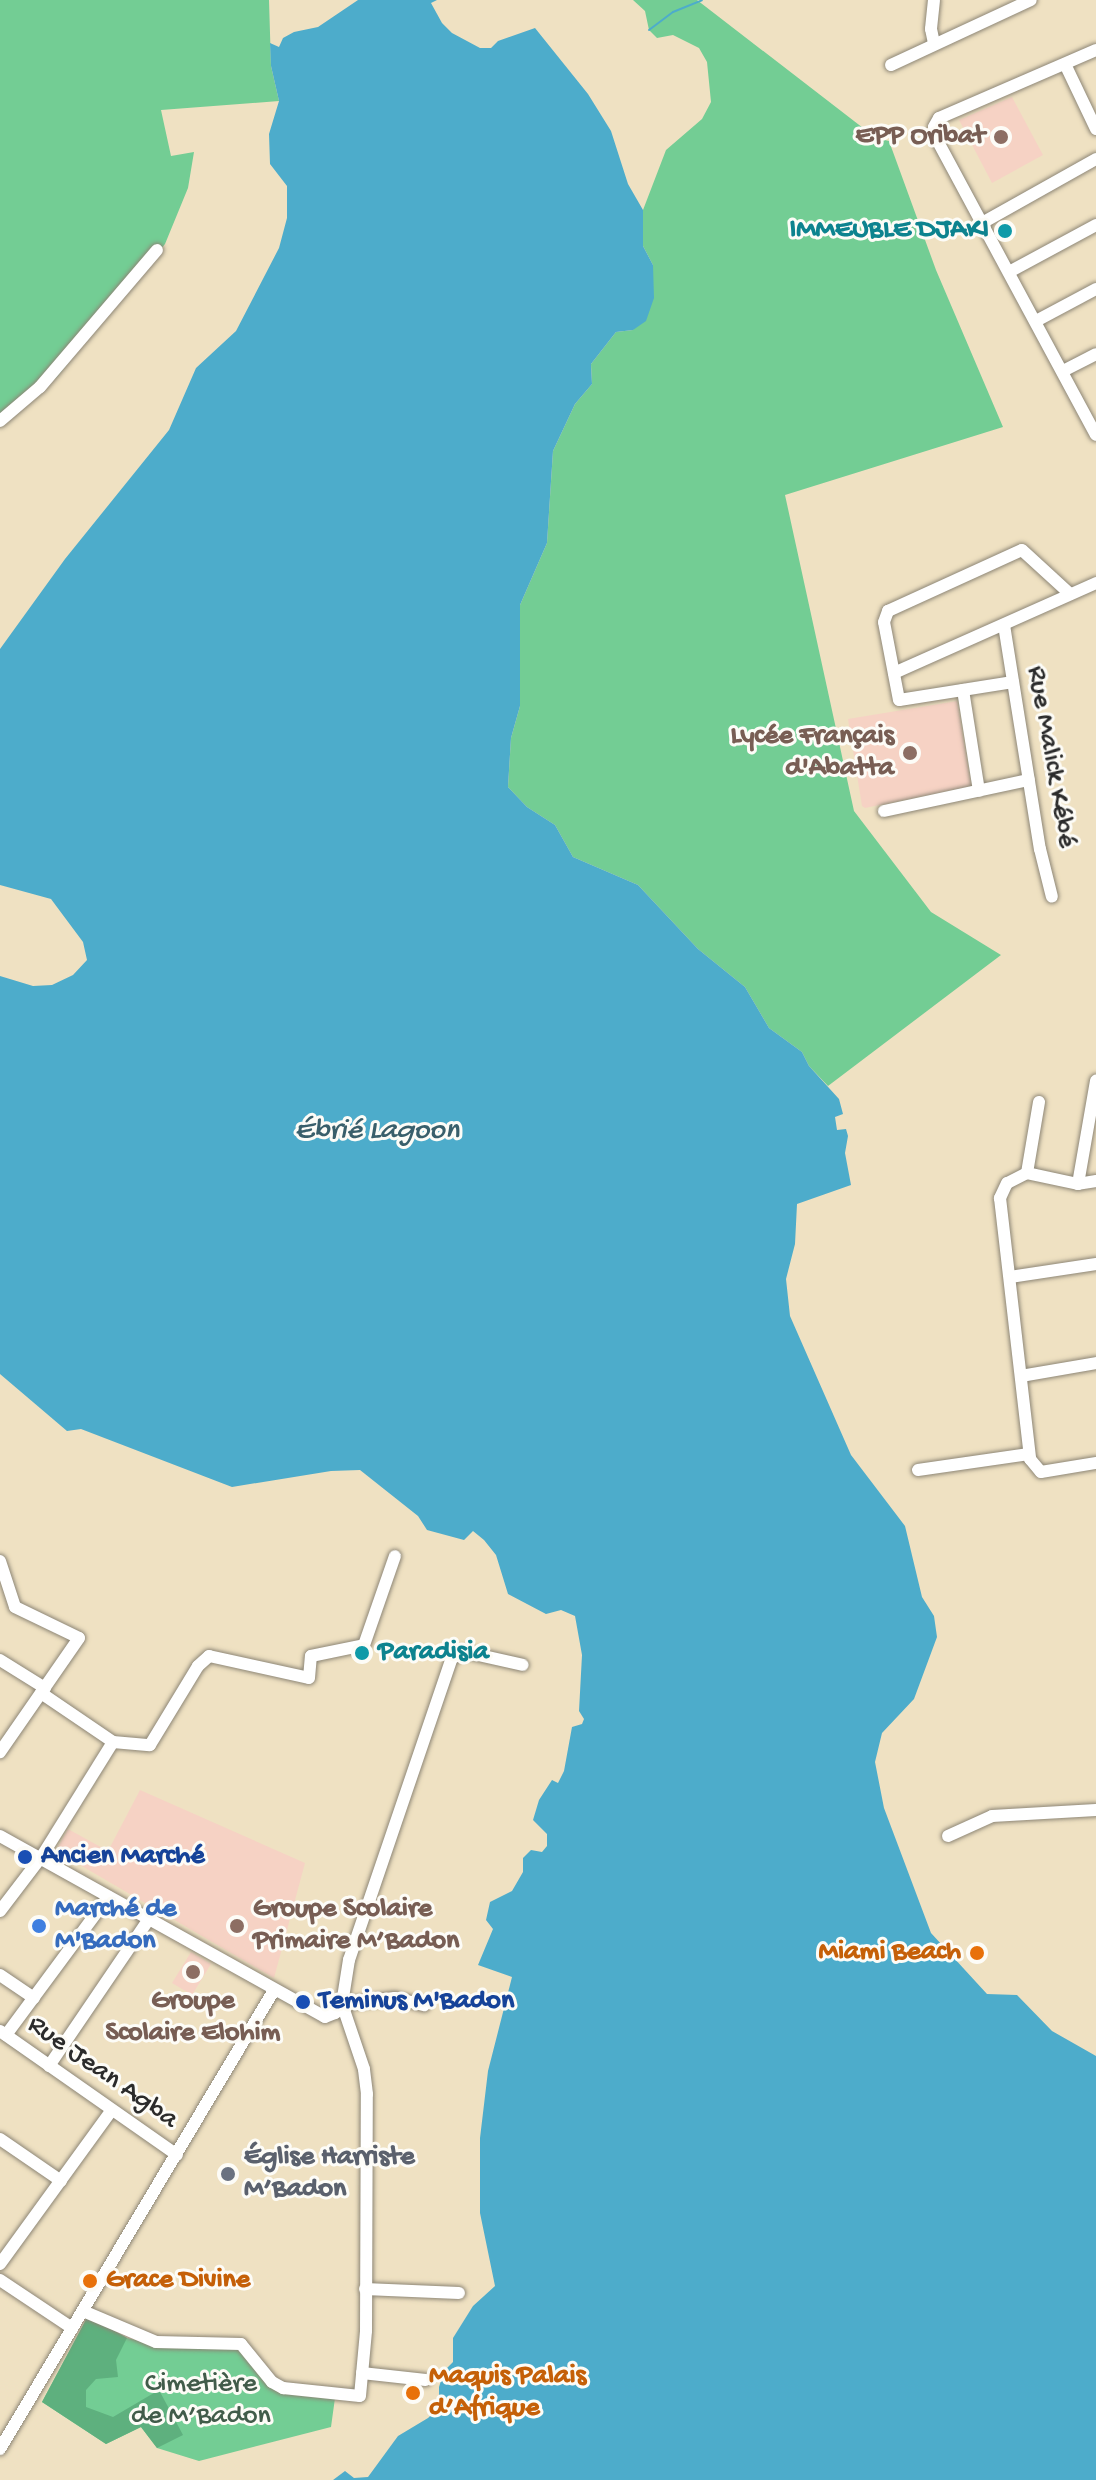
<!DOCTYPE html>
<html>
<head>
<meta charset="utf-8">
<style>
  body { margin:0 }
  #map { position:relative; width:1096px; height:2480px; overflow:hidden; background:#efe1c2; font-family:"Gochi Hand",sans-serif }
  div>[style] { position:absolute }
  .built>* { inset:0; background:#f6d2c4 }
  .green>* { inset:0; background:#73cd94 }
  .forest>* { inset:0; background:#5eb07e }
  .water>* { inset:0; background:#4daccb }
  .stream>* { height:2px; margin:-1px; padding:0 1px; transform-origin:1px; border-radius:1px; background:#4daccb }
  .roads { filter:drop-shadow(0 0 2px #8d8676) drop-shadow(0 0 2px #8d8676) }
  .minor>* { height:12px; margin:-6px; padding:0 6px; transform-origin:6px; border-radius:6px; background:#fff }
  .dots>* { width:22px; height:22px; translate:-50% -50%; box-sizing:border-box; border:4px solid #fdfcf7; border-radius:50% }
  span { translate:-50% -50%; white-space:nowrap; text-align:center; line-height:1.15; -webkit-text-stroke:6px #fdfcf7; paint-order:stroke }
  .education-label { font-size:28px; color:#785e54; font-weight:700 }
  .right { translate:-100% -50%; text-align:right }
  .left { translate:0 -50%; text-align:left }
  .culture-label { font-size:28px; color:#0d838f; font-weight:700 }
  .street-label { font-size:28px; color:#2b2b2b }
  .transit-label { font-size:28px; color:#164399; font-weight:700 }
  .shop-label { font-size:28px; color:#366cbe; font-weight:700 }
  .food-label { font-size:28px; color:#c56008; font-weight:700 }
  .worship-label { font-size:28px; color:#5b616d; font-weight:700 }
  .park-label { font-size:28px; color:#415c4a }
  .water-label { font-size:30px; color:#395f6b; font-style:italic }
</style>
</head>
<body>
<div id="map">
  <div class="built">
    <i style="clip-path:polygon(1012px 97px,1043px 155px,992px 183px,959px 120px)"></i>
    <i style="clip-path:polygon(957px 701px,971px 786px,865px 808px,862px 806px,848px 719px)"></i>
    <i style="clip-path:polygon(140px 1790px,305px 1863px,274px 1978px,56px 1851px,68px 1829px,108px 1851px)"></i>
    <i style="clip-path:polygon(191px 1952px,211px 1964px,192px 1995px,172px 1983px)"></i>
  </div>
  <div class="green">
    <i style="clip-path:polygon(0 0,269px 0,271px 66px,279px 101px,161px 110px,171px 156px,194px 152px,188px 188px,165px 244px,57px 377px,0 425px)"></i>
    <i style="clip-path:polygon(633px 0,697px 0,876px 138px,889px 141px,936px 270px,1003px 427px,785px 495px,854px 811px,931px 912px,1001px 955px,828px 1086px,809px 1066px,802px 1052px,769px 1028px,745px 987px,698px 949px,638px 885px,573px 857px,555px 825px,527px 807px,508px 787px,511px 738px,520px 706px,520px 605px,547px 543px,553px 451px,575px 404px,592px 384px,591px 364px,616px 332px,633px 330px,653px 265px,643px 246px,643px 210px,666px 150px,702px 119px,711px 102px,707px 62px,699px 48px,673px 35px,657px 38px,649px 30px,645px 11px)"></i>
    <i style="clip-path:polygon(88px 2316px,127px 2338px,157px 2345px,238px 2348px,272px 2386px,335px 2398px,331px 2427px,199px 2461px,157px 2448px,141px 2427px,106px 2444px,42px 2402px)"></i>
  </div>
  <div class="forest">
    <i style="clip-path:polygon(88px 2316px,127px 2338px,116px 2360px,118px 2377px,96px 2379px,86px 2390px,86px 2407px,113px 2417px,159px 2390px,183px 2435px,157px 2448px,141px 2427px,106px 2444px,42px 2402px)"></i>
  </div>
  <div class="water">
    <i style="clip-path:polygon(358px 0,437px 0,431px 3px,442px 23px,452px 33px,480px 48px,491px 48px,498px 41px,535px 28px,588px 94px,611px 131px,628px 184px,643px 210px,643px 246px,653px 265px,654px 298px,646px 321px,633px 330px,616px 332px,591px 364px,592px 384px,575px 404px,553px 451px,547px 543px,520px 605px,520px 706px,511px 738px,508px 787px,527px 807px,555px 825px,573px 857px,638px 885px,698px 949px,745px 987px,769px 1028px,802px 1052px,809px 1066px,839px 1099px,843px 1114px,835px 1117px,837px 1130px,846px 1129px,848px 1136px,845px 1153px,851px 1185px,797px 1204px,795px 1244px,786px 1279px,790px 1316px,851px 1455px,905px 1526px,922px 1597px,934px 1616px,937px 1637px,914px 1699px,882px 1733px,875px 1762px,884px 1808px,931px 1933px,987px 1994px,1017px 1995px,1052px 2031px,1096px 2056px,1096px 2480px,333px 2480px,345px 2471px,354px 2478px,368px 2477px,398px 2436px,428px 2418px,439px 2407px,439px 2387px,444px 2371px,453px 2362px,453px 2338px,473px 2306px,495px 2286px,480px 2213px,480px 2138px,488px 2071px,512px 1977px,478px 1965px,493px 1929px,486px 1920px,490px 1902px,512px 1891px,523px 1872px,523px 1858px,531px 1850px,542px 1852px,547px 1846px,547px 1834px,533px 1820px,539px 1800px,552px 1780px,558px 1783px,564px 1771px,572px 1727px,582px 1724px,584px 1719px,579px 1711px,582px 1655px,575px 1616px,561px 1610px,546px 1614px,508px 1594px,496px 1555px,484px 1540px,473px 1531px,464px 1540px,427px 1530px,418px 1516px,360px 1470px,331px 1471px,232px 1487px,81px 1429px,67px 1431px,0 1374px,0 976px,33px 986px,52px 985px,73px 975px,87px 960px,83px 942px,51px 899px,0 885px,0 649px,65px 559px,169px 430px,196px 368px,236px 331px,279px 248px,287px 218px,287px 186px,270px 164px,269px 134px,279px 101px,271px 66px,270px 43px,279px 47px,283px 38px,294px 32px,318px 27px)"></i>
  </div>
  <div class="stream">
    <i style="left:649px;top:30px;width:30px;rotate:-37deg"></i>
    <i style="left:673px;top:12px;width:31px;rotate:-22deg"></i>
  </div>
  <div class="roads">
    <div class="minor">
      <i style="left:934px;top:0;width:29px;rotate:96deg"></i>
      <i style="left:931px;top:29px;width:14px;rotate:78deg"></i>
      <i style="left:1096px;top:50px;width:171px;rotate:156.6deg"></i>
      <i style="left:939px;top:118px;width:10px;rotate:119deg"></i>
      <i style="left:934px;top:127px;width:11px;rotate:80deg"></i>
      <i style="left:936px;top:138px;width:337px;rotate:61.7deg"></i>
      <i style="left:1065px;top:64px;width:72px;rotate:64.5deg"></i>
      <i style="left:891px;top:65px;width:154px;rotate:-24.9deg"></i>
      <i style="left:982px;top:223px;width:131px;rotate:-29.3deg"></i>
      <i style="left:1009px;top:272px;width:99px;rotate:-28.4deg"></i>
      <i style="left:1036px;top:321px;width:68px;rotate:-28.1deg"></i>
      <i style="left:1063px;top:371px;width:37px;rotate:-27deg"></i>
      <i style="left:0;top:421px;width:52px;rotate:-40.4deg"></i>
      <i style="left:40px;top:387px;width:180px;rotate:-49.5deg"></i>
      <i style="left:1004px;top:625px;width:227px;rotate:80.9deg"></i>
      <i style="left:1040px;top:849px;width:49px;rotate:76deg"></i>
      <i style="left:894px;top:673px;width:221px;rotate:-24deg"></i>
      <i style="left:1013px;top:682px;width:115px;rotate:171deg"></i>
      <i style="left:899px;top:700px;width:79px;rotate:-100.9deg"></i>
      <i style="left:884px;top:622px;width:12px;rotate:-70deg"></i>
      <i style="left:888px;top:611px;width:147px;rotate:-24.5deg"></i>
      <i style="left:1022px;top:550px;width:65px;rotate:42.5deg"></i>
      <i style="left:963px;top:690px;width:102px;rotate:81deg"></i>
      <i style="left:884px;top:811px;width:148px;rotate:-12.1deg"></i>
      <i style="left:1027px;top:1173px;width:72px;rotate:-80.4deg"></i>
      <i style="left:1096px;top:1181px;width:18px;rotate:171deg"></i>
      <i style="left:1078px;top:1184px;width:52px;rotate:-167.8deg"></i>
      <i style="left:1027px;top:1173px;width:22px;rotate:153deg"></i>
      <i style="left:1007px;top:1183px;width:17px;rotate:115deg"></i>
      <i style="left:1000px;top:1198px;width:263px;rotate:83.4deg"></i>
      <i style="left:1030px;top:1459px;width:17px;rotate:50deg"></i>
      <i style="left:1041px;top:1472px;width:56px;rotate:-9.3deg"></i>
      <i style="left:1078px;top:1184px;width:105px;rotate:-80.1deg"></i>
      <i style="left:1010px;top:1277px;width:87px;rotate:-8.6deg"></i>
      <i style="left:1021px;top:1376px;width:76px;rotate:-9.8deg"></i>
      <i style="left:918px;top:1470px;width:112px;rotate:-8.2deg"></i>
      <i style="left:0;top:1561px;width:48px;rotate:71.9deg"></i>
      <i style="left:15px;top:1607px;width:71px;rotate:25.8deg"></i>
      <i style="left:79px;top:1638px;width:139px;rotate:124.7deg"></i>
      <i style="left:0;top:1660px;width:53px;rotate:31.9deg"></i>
      <i style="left:41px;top:1693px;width:87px;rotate:34.2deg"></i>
      <i style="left:113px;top:1742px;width:37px;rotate:5deg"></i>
      <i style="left:150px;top:1745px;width:92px;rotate:-58.7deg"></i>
      <i style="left:198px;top:1666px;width:15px;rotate:-42deg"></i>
      <i style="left:209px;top:1656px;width:102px;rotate:12.4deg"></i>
      <i style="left:309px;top:1678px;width:22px;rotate:-85deg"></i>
      <i style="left:311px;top:1656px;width:54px;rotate:-11.7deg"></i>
      <i style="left:364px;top:1645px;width:94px;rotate:-70.8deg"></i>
      <i style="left:0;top:1836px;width:372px;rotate:29.1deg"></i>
      <i style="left:325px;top:2017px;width:11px;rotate:-22deg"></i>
      <i style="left:335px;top:2013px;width:11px;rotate:-52deg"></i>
      <i style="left:342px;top:2004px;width:45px;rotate:-81deg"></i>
      <i style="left:349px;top:1960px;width:319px;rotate:-71.2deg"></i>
      <i style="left:452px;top:1658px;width:14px;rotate:-25deg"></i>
      <i style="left:465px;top:1652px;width:59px;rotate:12.6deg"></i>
      <i style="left:948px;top:1836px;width:48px;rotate:-24.4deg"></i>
      <i style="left:992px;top:1816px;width:104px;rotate:-3.3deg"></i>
      <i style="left:0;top:1911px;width:69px;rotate:-52.6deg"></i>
      <i style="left:42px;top:1856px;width:134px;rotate:-58.1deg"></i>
      <i style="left:0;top:1975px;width:41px;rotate:34.1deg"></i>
      <i style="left:342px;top:2004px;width:53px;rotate:-6.5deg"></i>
      <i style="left:395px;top:1998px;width:30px;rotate:14deg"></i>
      <i style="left:0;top:2031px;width:216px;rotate:35deg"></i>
      <i style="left:6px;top:2035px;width:172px;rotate:-53.5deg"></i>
      <i style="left:49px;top:2066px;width:178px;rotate:-55.8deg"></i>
      <i style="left:0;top:2139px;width:74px;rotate:34.5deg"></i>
      <i style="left:0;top:2264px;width:189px;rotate:-54deg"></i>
      <i style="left:0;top:2280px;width:87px;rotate:33.7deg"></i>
      <i style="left:365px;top:2289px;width:94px;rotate:2.4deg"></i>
      <i style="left:83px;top:2311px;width:79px;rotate:23deg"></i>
      <i style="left:156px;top:2342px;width:85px;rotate:1.3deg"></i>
      <i style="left:241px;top:2344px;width:49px;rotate:50.8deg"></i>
      <i style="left:272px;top:2382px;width:13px;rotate:29deg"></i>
      <i style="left:283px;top:2388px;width:77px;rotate:5.9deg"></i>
      <i style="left:360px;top:2396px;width:65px;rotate:-84.7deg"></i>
      <i style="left:366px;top:2331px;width:237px;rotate:-89.8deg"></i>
      <i style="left:367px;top:2094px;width:25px;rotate:-97deg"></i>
      <i style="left:364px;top:2069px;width:69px;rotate:-108.7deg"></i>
      <i style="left:362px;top:2373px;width:64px;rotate:6.2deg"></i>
      <i style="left:0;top:2449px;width:535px;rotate:-59.16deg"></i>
    </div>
  </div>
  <div class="dots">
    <i style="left:1001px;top:137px;background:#8d6e63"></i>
    <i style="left:1005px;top:231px;background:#0f9aa8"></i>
    <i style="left:910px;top:753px;background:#8d6e63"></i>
    <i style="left:362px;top:1653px;background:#0f9aa8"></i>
    <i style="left:25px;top:1857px;background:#1a4fb4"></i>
    <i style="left:39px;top:1926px;background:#3f7fe0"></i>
    <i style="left:237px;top:1926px;background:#8d6e63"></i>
    <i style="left:977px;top:1953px;background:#e8710a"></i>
    <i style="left:193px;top:1972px;background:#8d6e63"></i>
    <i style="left:303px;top:2002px;background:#1a4fb4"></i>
    <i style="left:228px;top:2174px;background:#6b7280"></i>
    <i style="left:90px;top:2281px;background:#e8710a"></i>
    <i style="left:413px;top:2393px;background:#e8710a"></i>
  </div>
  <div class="education-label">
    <span class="right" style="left:985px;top:137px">EPP Oribat</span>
    <span class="right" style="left:894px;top:753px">Lycée Français<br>d'Abatta</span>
    <span class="left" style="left:253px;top:1926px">Groupe Scolaire<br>Primaire M’Badon</span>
    <span style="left:193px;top:2018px">Groupe<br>Scolaire Elohim</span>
  </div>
  <div class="culture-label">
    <span class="right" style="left:989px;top:231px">IMMEUBLE DJAKI</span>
    <span class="left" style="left:378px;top:1653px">Paradisia</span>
  </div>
  <div class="street-label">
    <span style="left:1050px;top:757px;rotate:80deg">Rue Malick Kébé</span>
    <span style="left:102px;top:2073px;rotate:35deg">Rue Jean Agba</span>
  </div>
  <div class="transit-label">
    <span class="left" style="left:41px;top:1857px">Ancien Marché</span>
    <span class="left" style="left:319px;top:2002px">Teminus M'Badon</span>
  </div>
  <div class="shop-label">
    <span class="left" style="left:55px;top:1926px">Marché de<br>M'Badon</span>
  </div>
  <div class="food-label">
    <span class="right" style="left:961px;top:1953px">Miami Beach</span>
    <span class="left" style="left:106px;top:2281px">Grace Divine</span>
    <span class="left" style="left:429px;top:2393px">Maquis Palais<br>d’Afrique</span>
  </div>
  <div class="worship-label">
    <span class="left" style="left:244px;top:2174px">Église Harriste<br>M’Badon</span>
  </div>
  <div class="park-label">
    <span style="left:201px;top:2401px">Cimetière<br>de M’Badon</span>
  </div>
  <div class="water-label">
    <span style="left:377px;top:1132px">Ébrié Lagoon</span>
  </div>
</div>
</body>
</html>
